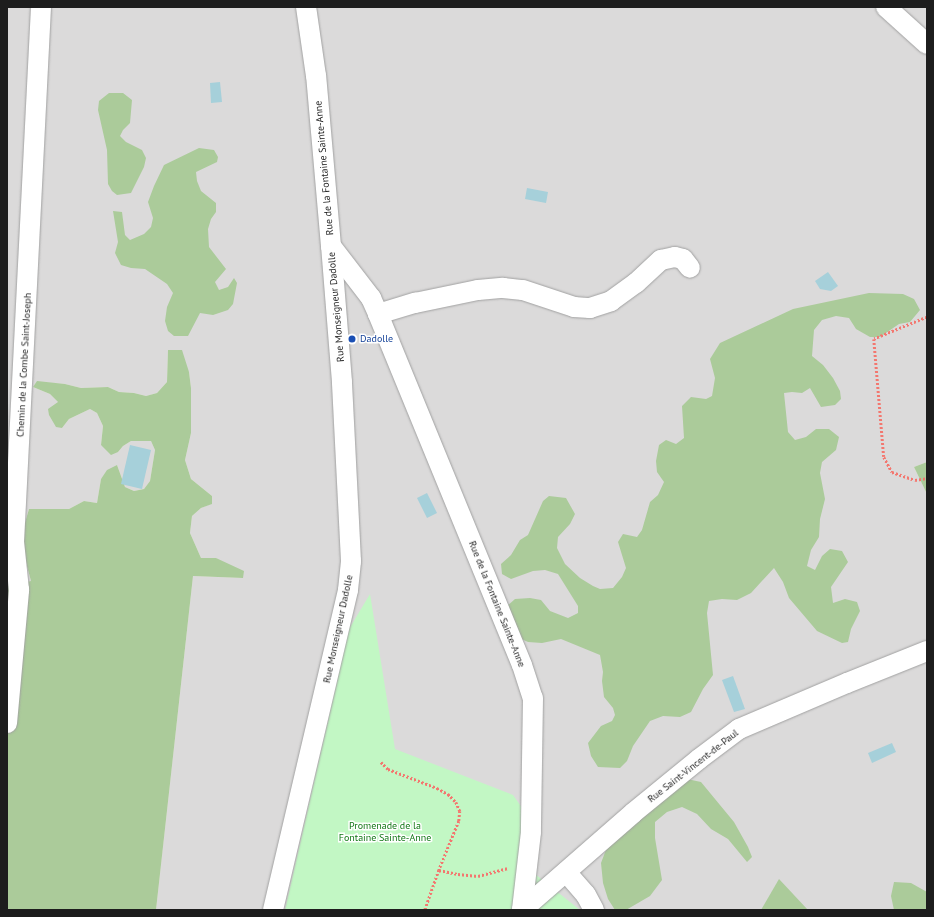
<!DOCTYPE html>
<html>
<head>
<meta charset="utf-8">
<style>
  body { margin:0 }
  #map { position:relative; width:934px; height:917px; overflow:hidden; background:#eeeae4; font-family:"PT Sans",sans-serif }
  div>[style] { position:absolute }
  .residential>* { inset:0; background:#dbdada }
  .forest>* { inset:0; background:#abcb9a }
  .park>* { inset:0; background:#c2f7c4 }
  .water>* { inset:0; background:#a6d0da }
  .path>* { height:2.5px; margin-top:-1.25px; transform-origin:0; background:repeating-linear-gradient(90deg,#f3776f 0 2px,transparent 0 4px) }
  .roads { filter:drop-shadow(0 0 1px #a1a1a1) drop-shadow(0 0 1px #a1a1a1) }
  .street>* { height:20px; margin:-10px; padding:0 10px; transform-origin:10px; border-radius:10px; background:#fff }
  .dots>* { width:11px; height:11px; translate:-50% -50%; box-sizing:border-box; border:2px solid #fff; border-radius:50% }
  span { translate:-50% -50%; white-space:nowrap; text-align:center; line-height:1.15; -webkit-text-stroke:3px #fff; paint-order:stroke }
  .street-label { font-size:10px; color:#1d1d1d }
  .transit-label { font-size:10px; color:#164399 }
  .left { translate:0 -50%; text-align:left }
  .park-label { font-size:10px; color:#107614 }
  .frame { position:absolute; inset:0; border:8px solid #1d1d1d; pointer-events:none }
</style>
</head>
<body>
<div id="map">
  <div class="residential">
    <i style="clip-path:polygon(7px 7px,927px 7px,927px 462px,914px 467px,927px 494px,927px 910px,156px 910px,193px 576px,242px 578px,216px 558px,201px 558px,190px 533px,192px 516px,201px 508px,211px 504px,212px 496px,191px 479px,185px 460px,191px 433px,191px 388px,189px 372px,168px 350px,167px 382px,157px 393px,146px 396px,134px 393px,119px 392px,108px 387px,81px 388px,65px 384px,37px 382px,33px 387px,50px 394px,58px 402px,62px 428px,69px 419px,90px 409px,97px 413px,103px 426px,101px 445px,118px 452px,123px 446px,131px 441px,151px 441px,155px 450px,150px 481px,144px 489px,134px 491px,125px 487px,117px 465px,101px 479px,97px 503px,84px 501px,69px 509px,29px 509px,20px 540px,31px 581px,7px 586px)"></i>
  </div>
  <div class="forest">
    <i style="clip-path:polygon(109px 93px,123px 93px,132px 100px,130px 123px,123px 130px,120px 136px,126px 142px,142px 150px,146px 158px,144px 167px,131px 193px,117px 195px,112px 191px,108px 184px,107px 150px,98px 110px,99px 101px)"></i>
    <i style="clip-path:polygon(199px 148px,214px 150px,218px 157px,217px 162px,196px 172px,197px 181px,201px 191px,216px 203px,216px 212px,211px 219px,208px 229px,209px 247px,226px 269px,215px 282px,219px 290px,228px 287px,234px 278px,237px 283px,233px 304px,228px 310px,213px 315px,200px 313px,188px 336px,174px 336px,168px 331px,165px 321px,167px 307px,173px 293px,167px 284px,145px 269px,131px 268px,121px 265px,115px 253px,118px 242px,113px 211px,122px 212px,125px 235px,130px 240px,144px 234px,151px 227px,153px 218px,148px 202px,154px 186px,164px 165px)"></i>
    <i style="clip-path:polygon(869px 293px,903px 294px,914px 299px,920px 310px,910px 322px,899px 324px,880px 337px,870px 337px,856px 329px,849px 318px,836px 316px,822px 320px,814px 330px,812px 356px,823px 365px,833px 378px,840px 391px,841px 399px,835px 405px,821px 407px,810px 388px,802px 393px,792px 392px,784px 393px,788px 432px,795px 440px,806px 437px,816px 429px,829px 429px,839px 437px,836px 450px,822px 462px,820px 473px,825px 499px,820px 519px,819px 537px,811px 550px,807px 566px,815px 570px,822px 556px,830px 549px,842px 551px,848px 562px,831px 587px,833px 603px,845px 599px,857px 602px,860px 611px,851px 629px,848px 642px,842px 643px,817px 631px,789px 598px,783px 582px,774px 568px,751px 593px,737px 600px,722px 599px,709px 601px,707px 613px,713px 675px,703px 689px,691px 712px,680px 717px,663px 716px,650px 721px,633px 746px,627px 761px,620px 768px,598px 767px,591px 756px,588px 743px,601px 726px,612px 721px,615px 715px,613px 708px,604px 697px,602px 681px,603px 672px,600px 655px,561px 639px,542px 643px,528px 642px,517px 637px,506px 607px,515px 599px,530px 598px,541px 600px,550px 611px,568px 618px,578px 613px,578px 606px,558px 574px,545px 570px,533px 571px,511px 579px,502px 574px,501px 564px,511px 555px,520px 540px,528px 535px,543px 501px,549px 496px,566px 498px,575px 514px,570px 524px,558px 537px,557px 548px,565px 564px,580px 578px,593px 586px,600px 589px,613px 588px,622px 577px,626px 568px,618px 542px,623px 534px,637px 537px,642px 530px,650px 502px,658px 495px,664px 482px,657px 472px,656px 461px,659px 445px,666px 440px,676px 444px,684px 438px,682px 406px,691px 397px,706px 399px,712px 396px,715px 378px,710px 359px,720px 343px,793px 309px)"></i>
    <i style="clip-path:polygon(168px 350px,182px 350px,189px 372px,191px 388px,191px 433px,185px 460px,191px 479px,212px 496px,212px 504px,201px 508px,192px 516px,190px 533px,201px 558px,216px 558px,244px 571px,243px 578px,193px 576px,156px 910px,7px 910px,7px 586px,31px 581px,20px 540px,29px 509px,69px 509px,84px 501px,97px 503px,101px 479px,107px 470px,117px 465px,125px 487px,134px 491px,144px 489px,150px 481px,155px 450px,151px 441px,131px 441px,123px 446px,118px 452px,111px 455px,101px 445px,103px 426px,97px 413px,90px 409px,69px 419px,62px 428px,56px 427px,49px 415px,48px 409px,58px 402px,50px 394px,33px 387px,37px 381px,65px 384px,81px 388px,108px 387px,119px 392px,134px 393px,146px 396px,157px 393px,167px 382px)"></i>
    <i style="clip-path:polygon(927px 462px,927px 494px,914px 467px)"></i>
    <i style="clip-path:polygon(687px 779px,701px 782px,734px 822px,748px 847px,752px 857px,747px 862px,728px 839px,711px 829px,697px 814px,682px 807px,667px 812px,655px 822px,655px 838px,662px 880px,650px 896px,626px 910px,615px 910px,608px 899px,603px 883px,601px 863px,610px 839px)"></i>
    <i style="clip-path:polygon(779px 879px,808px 910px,761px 910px)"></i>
    <i style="clip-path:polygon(894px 882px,911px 883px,927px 892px,927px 910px,894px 910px,891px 896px)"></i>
  </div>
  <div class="park">
    <i style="clip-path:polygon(370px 594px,395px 749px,513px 795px,523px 809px,520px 862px,580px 910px,285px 910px,349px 629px)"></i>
  </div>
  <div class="water">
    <i style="clip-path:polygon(220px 82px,222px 102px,211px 103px,210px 83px)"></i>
    <i style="clip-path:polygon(527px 188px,548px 192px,546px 203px,525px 199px)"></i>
    <i style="clip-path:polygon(828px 272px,838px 286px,831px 291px,820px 289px,815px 281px)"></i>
    <i style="clip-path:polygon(130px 445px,151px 450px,142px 489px,121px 484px)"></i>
    <i style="clip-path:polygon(427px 493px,437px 513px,427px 518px,417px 498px)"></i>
    <i style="clip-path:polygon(733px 676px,745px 709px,734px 712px,722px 680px)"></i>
    <i style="clip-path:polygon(892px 743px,896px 752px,872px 763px,868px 753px)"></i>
  </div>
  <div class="path">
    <i style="left:927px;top:317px;width:57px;rotate:157.5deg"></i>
    <i style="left:874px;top:339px;width:118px;rotate:85.2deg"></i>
    <i style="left:884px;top:457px;width:17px;rotate:62deg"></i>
    <i style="left:892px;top:472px;width:24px;rotate:19deg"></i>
    <i style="left:915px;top:480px;width:12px;rotate:-9deg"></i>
    <i style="left:381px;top:762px;width:10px;rotate:45deg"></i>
    <i style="left:388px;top:769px;width:53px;rotate:21.2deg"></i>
    <i style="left:437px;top:788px;width:13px;rotate:29deg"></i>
    <i style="left:448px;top:794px;width:11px;rotate:45deg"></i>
    <i style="left:456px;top:802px;width:10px;rotate:66deg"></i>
    <i style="left:460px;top:811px;width:10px;rotate:96deg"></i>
    <i style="left:459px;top:821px;width:53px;rotate:112.2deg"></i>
    <i style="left:439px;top:870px;width:42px;rotate:109.3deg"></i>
    <i style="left:439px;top:870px;width:19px;rotate:12deg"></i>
    <i style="left:458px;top:874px;width:20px;rotate:6deg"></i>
    <i style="left:478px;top:876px;width:30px;rotate:-15deg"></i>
  </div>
  <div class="roads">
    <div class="street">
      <i style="left:886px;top:7px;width:55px;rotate:42.1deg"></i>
      <i style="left:331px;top:246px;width:66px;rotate:52.4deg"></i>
      <i style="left:371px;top:298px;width:17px;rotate:66deg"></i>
      <i style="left:378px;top:314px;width:379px;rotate:67.7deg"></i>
      <i style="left:522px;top:665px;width:35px;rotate:72deg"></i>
      <i style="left:533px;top:698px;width:134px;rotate:90.9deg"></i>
      <i style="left:531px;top:832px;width:79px;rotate:96.6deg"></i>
      <i style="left:378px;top:314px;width:39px;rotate:-17deg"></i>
      <i style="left:415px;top:303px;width:64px;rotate:-11.7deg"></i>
      <i style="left:478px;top:290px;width:25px;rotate:-5deg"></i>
      <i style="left:503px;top:288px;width:20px;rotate:6deg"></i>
      <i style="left:523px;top:290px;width:54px;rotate:18.4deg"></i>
      <i style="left:574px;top:307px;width:16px;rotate:4deg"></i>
      <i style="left:590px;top:308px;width:22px;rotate:-18deg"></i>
      <i style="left:611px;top:301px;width:31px;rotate:-36deg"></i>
      <i style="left:636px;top:283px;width:34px;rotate:-43deg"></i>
      <i style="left:661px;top:260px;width:14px;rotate:-12deg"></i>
      <i style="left:675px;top:257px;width:8px;rotate:14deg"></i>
      <i style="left:683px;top:259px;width:11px;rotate:52deg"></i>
      <i style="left:7px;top:723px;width:134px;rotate:-84.8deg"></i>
      <i style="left:19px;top:590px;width:48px;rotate:-95.9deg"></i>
      <i style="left:14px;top:542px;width:536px;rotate:-87.11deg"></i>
      <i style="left:566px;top:872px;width:30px;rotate:49deg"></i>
      <i style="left:586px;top:895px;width:17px;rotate:62deg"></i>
      <i style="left:273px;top:910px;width:329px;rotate:-76.8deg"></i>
      <i style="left:348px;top:590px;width:29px;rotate:-84deg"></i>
      <i style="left:351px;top:561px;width:179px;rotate:-92.9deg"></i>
      <i style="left:342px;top:382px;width:136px;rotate:-94.6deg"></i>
      <i style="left:331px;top:246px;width:171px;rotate:-95deg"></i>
      <i style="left:316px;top:76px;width:70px;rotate:-98.2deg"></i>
      <i style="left:522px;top:910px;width:147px;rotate:-41.1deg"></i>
      <i style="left:633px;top:813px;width:85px;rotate:-39.3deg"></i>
      <i style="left:699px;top:759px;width:50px;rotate:-36.9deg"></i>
      <i style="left:739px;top:729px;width:117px;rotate:-23.1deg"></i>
      <i style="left:847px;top:683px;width:86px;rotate:-21.8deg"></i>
    </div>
  </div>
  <div class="dots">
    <i style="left:352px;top:339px;background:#1a4fb4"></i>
  </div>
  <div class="street-label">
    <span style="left:324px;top:168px;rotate:-95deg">Rue de la Fontaine Sainte-Anne</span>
    <span style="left:336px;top:307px;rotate:-95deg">Rue Monseigneur Dadolle</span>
    <span style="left:24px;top:365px;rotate:-87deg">Chemin de la Combe Saint-Joseph</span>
    <span style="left:497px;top:604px;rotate:68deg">Rue de la Fontaine Sainte-Anne</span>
    <span style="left:338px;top:629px;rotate:-78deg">Rue Monseigneur Dadolle</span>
    <span style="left:693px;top:766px;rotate:-38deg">Rue Saint-Vincent-de-Paul</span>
  </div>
  <div class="transit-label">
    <span class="left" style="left:360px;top:339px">Dadolle</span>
  </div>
  <div class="park-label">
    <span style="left:385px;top:831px">Promenade de la<br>Fontaine Sainte-Anne</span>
  </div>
  <div class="frame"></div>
</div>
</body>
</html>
